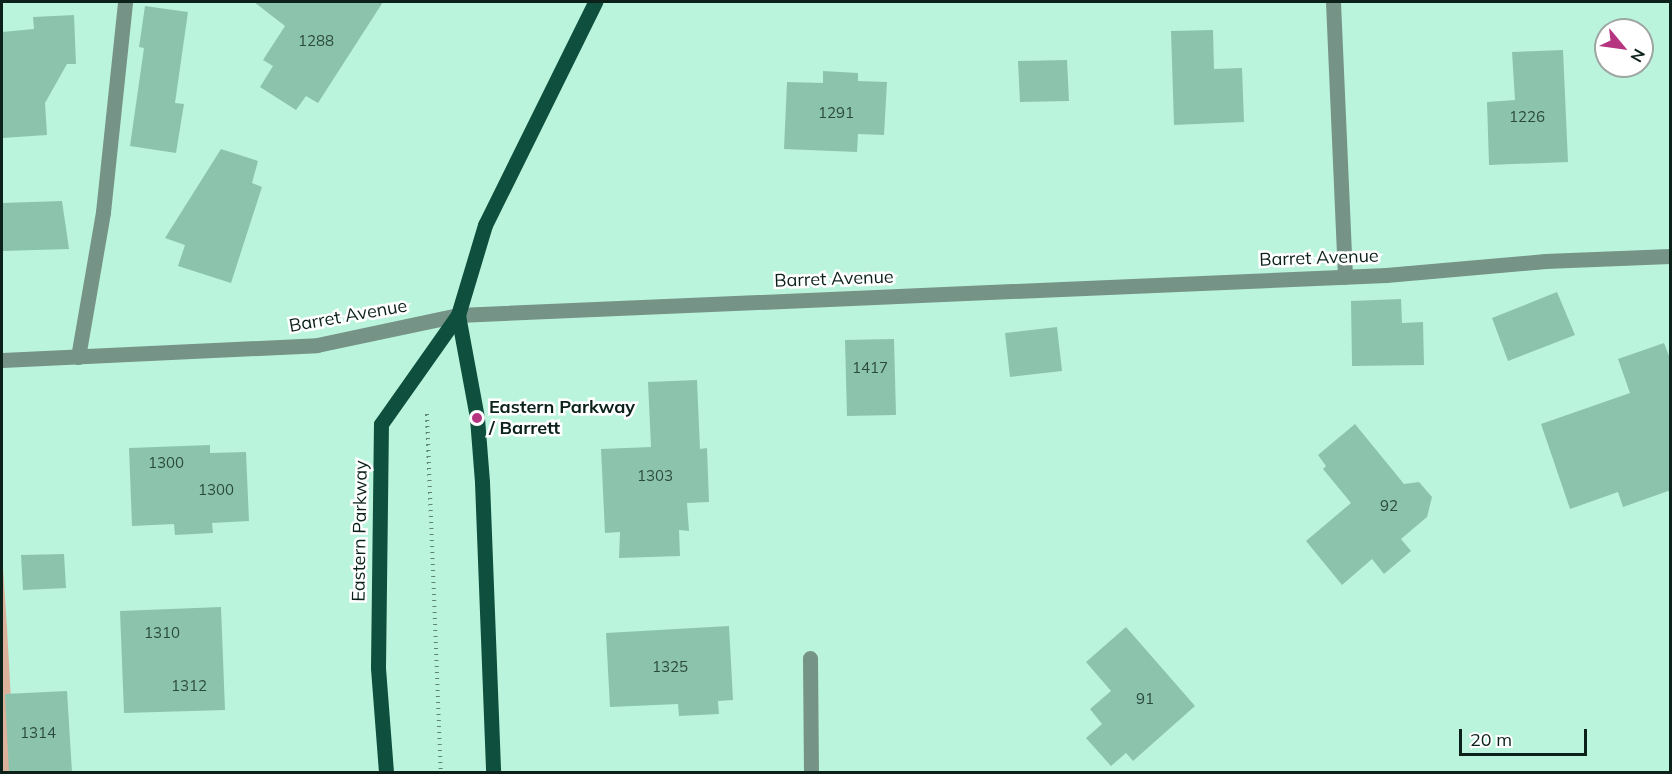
<!DOCTYPE html>
<html>
<head>
<meta charset="utf-8">
<style>
  body { margin:0 }
  #map { position:relative; width:1672px; height:774px; overflow:hidden; background:#bbf4dd; font-family:Mulish,sans-serif }
  div>[style] { position:absolute }
  .green>* { inset:0; background:#dcb29c }
  .building>* { inset:0; background:#8cc3ad }
  .path>* { height:4px; margin-top:-2px; transform-origin:0; background:repeating-linear-gradient(90deg,#5d8475 0 1.5px,transparent 0 6px) }
  .minor>* { height:15px; margin:-7.5px; padding:0 7.5px; transform-origin:7.5px; border-radius:7.5px; background:#769387 }
  .major>* { height:15px; margin:-7.5px; padding:0 7.5px; transform-origin:7.5px; border-radius:7.5px; background:#0e503d }
  .dots>* { width:16px; height:16px; translate:-50% -50%; box-sizing:border-box; border:3px solid #fff; border-radius:50% }
  span { translate:-50% -50%; white-space:nowrap; text-align:center; line-height:1.15; -webkit-text-stroke:5px #fff; paint-order:stroke }
  .number-label { font-size:15px; color:#2b4a3f }
  .number-label span { -webkit-text-stroke-width:0 }
  .street-label { font-size:18px; color:#0b211a }
  .poi-label { font-size:18px; color:#0b211a; font-weight:700 }
  .left { translate:0 -50%; text-align:left }
  .frame { position:absolute; inset:0; border:3px solid #0b211a; pointer-events:none }
  .north { position:absolute; left:1594px; top:18px; width:60px; height:60px; box-sizing:border-box; background:#fff; border:2px solid #9da6a3; border-radius:50%; rotate:119deg; font-size:16px; font-weight:700; line-height:24px; text-align:center; color:#0b211a }
  .north::after { content:''; display:block; margin:auto; width:21px; height:27px; background:#b53580; clip-path:polygon(50% 0,100% 100%,50% 72%,0 100%) }
  .scale { position:absolute; left:1459px; top:729px; width:128px; height:27px; box-sizing:border-box; border:3px solid #0b211a; border-top:0; padding-left:8px; font-size:18px; line-height:21px; white-space:nowrap; color:#0b211a; -webkit-text-stroke:4px #fff; paint-order:stroke }
</style>
</head>
<body>
<div id="map">
  <div class="green">
    <i style="clip-path:polygon(2px 553px,7px 628px,15px 772px,2px 772px)"></i>
  </div>
  <div class="building">
    <i style="clip-path:polygon(254px 2px,383px 2px,318px 103px,306px 96px,296px 110px,260px 87px,273px 66px,263px 60px,285px 26px)"></i>
    <i style="clip-path:polygon(145px 6px,188px 12px,175px 103px,184px 104px,176px 153px,130px 146px,144px 48px,139px 47px)"></i>
    <i style="clip-path:polygon(74px 15px,76px 64px,67px 64px,45px 103px,47px 135px,2px 138px,2px 32px,34px 29px,33px 17px)"></i>
    <i style="clip-path:polygon(1213px 30px,1214px 69px,1242px 68px,1244px 122px,1174px 125px,1171px 31px)"></i>
    <i style="clip-path:polygon(1563px 50px,1568px 162px,1489px 165px,1487px 102px,1515px 100px,1512px 52px)"></i>
    <i style="clip-path:polygon(1067px 60px,1069px 101px,1020px 102px,1018px 61px)"></i>
    <i style="clip-path:polygon(823px 71px,858px 73px,858px 81px,887px 82px,884px 135px,858px 134px,857px 152px,784px 149px,787px 82px,823px 83px)"></i>
    <i style="clip-path:polygon(221px 149px,258px 161px,252px 183px,262px 187px,231px 283px,178px 266px,185px 245px,165px 238px)"></i>
    <i style="clip-path:polygon(62px 201px,69px 249px,2px 251px,2px 203px)"></i>
    <i style="clip-path:polygon(1557px 292px,1575px 335px,1508px 361px,1492px 318px)"></i>
    <i style="clip-path:polygon(1401px 299px,1402px 323px,1423px 322px,1424px 365px,1352px 366px,1351px 301px)"></i>
    <i style="clip-path:polygon(1057px 327px,1062px 371px,1010px 377px,1005px 333px)"></i>
    <i style="clip-path:polygon(894px 339px,896px 415px,847px 416px,845px 340px)"></i>
    <i style="clip-path:polygon(1664px 343px,1671px 361px,1671px 490px,1623px 507px,1618px 492px,1570px 509px,1541px 424px,1630px 393px,1618px 359px)"></i>
    <i style="clip-path:polygon(697px 380px,700px 449px,707px 448px,709px 502px,687px 503px,689px 531px,679px 530px,680px 556px,619px 558px,620px 532px,605px 533px,601px 449px,651px 447px,648px 382px)"></i>
    <i style="clip-path:polygon(1355px 424px,1404px 484px,1419px 482px,1432px 497px,1427px 517px,1401px 539px,1411px 551px,1384px 574px,1372px 559px,1342px 585px,1306px 541px,1351px 503px,1323px 469px,1326px 466px,1318px 455px)"></i>
    <i style="clip-path:polygon(210px 445px,210px 453px,246px 452px,249px 521px,212px 523px,213px 533px,175px 535px,174px 524px,132px 526px,129px 448px)"></i>
    <i style="clip-path:polygon(64px 554px,66px 588px,23px 590px,21px 555px)"></i>
    <i style="clip-path:polygon(221px 607px,225px 710px,124px 713px,120px 611px)"></i>
    <i style="clip-path:polygon(729px 626px,733px 700px,718px 701px,719px 714px,679px 716px,678px 704px,610px 707px,606px 633px)"></i>
    <i style="clip-path:polygon(1126px 627px,1195px 706px,1133px 761px,1126px 753px,1111px 766px,1086px 738px,1102px 724px,1090px 709px,1111px 691px,1086px 662px)"></i>
    <i style="clip-path:polygon(67px 691px,72px 772px,9px 772px,5px 694px)"></i>
  </div>
  <div class="path">
    <i style="left:427px;top:414px;width:358px;rotate:87.8deg"></i>
  </div>
  <div class="minor">
    <i style="left:1333px;top:2px;width:275px;rotate:87.5deg"></i>
    <i style="left:78px;top:357px;width:147px;rotate:-80.2deg"></i>
    <i style="left:103px;top:212px;width:211px;rotate:-84deg"></i>
    <i style="left:2px;top:360px;width:315px;rotate:-2.7deg"></i>
    <i style="left:317px;top:345px;width:144px;rotate:-12deg"></i>
    <i style="left:458px;top:315px;width:929px;rotate:-2.47deg"></i>
    <i style="left:1386px;top:275px;width:160px;rotate:-5deg"></i>
    <i style="left:1545px;top:261px;width:125px;rotate:-2.3deg"></i>
    <i style="left:810px;top:658px;width:114px;rotate:89.5deg"></i>
  </div>
  <div class="major">
    <i style="left:458px;top:315px;width:105px;rotate:79.5deg"></i>
    <i style="left:477px;top:418px;width:64px;rotate:85.5deg"></i>
    <i style="left:482px;top:482px;width:290px;rotate:87.8deg"></i>
    <i style="left:386px;top:772px;width:105px;rotate:-94.4deg"></i>
    <i style="left:378px;top:667px;width:243px;rotate:-89.3deg"></i>
    <i style="left:381px;top:424px;width:133px;rotate:-54.8deg"></i>
    <i style="left:458px;top:315px;width:94px;rotate:-73.3deg"></i>
    <i style="left:485px;top:225px;width:249px;rotate:-63.7deg"></i>
  </div>
  <div class="dots">
    <i style="left:477px;top:418px;background:#b53580"></i>
  </div>
  <div class="number-label">
    <span style="left:316px;top:41px">1288</span>
    <span style="left:836px;top:113px">1291</span>
    <span style="left:1527px;top:117px">1226</span>
    <span style="left:870px;top:368px">1417</span>
    <span style="left:166px;top:463px">1300</span>
    <span style="left:655px;top:476px">1303</span>
    <span style="left:216px;top:490px">1300</span>
    <span style="left:1389px;top:506px">92</span>
    <span style="left:162px;top:633px">1310</span>
    <span style="left:670px;top:667px">1325</span>
    <span style="left:189px;top:686px">1312</span>
    <span style="left:1145px;top:699px">91</span>
    <span style="left:38px;top:733px">1314</span>
  </div>
  <div class="street-label">
    <span style="left:1319px;top:258px;rotate:-2deg">Barret Avenue</span>
    <span style="left:834px;top:279px;rotate:-2deg">Barret Avenue</span>
    <span style="left:348px;top:316px;rotate:-10deg">Barret Avenue</span>
    <span style="left:360px;top:531px;rotate:-89deg">Eastern Parkway</span>
  </div>
  <div class="poi-label">
    <span class="left" style="left:489px;top:418px">Eastern Parkway<br>/ Barrett</span>
  </div>
  <div class="frame"></div>
  <div class="north">N</div>
  <div class="scale">20 m</div>
</div>
</body>
</html>
